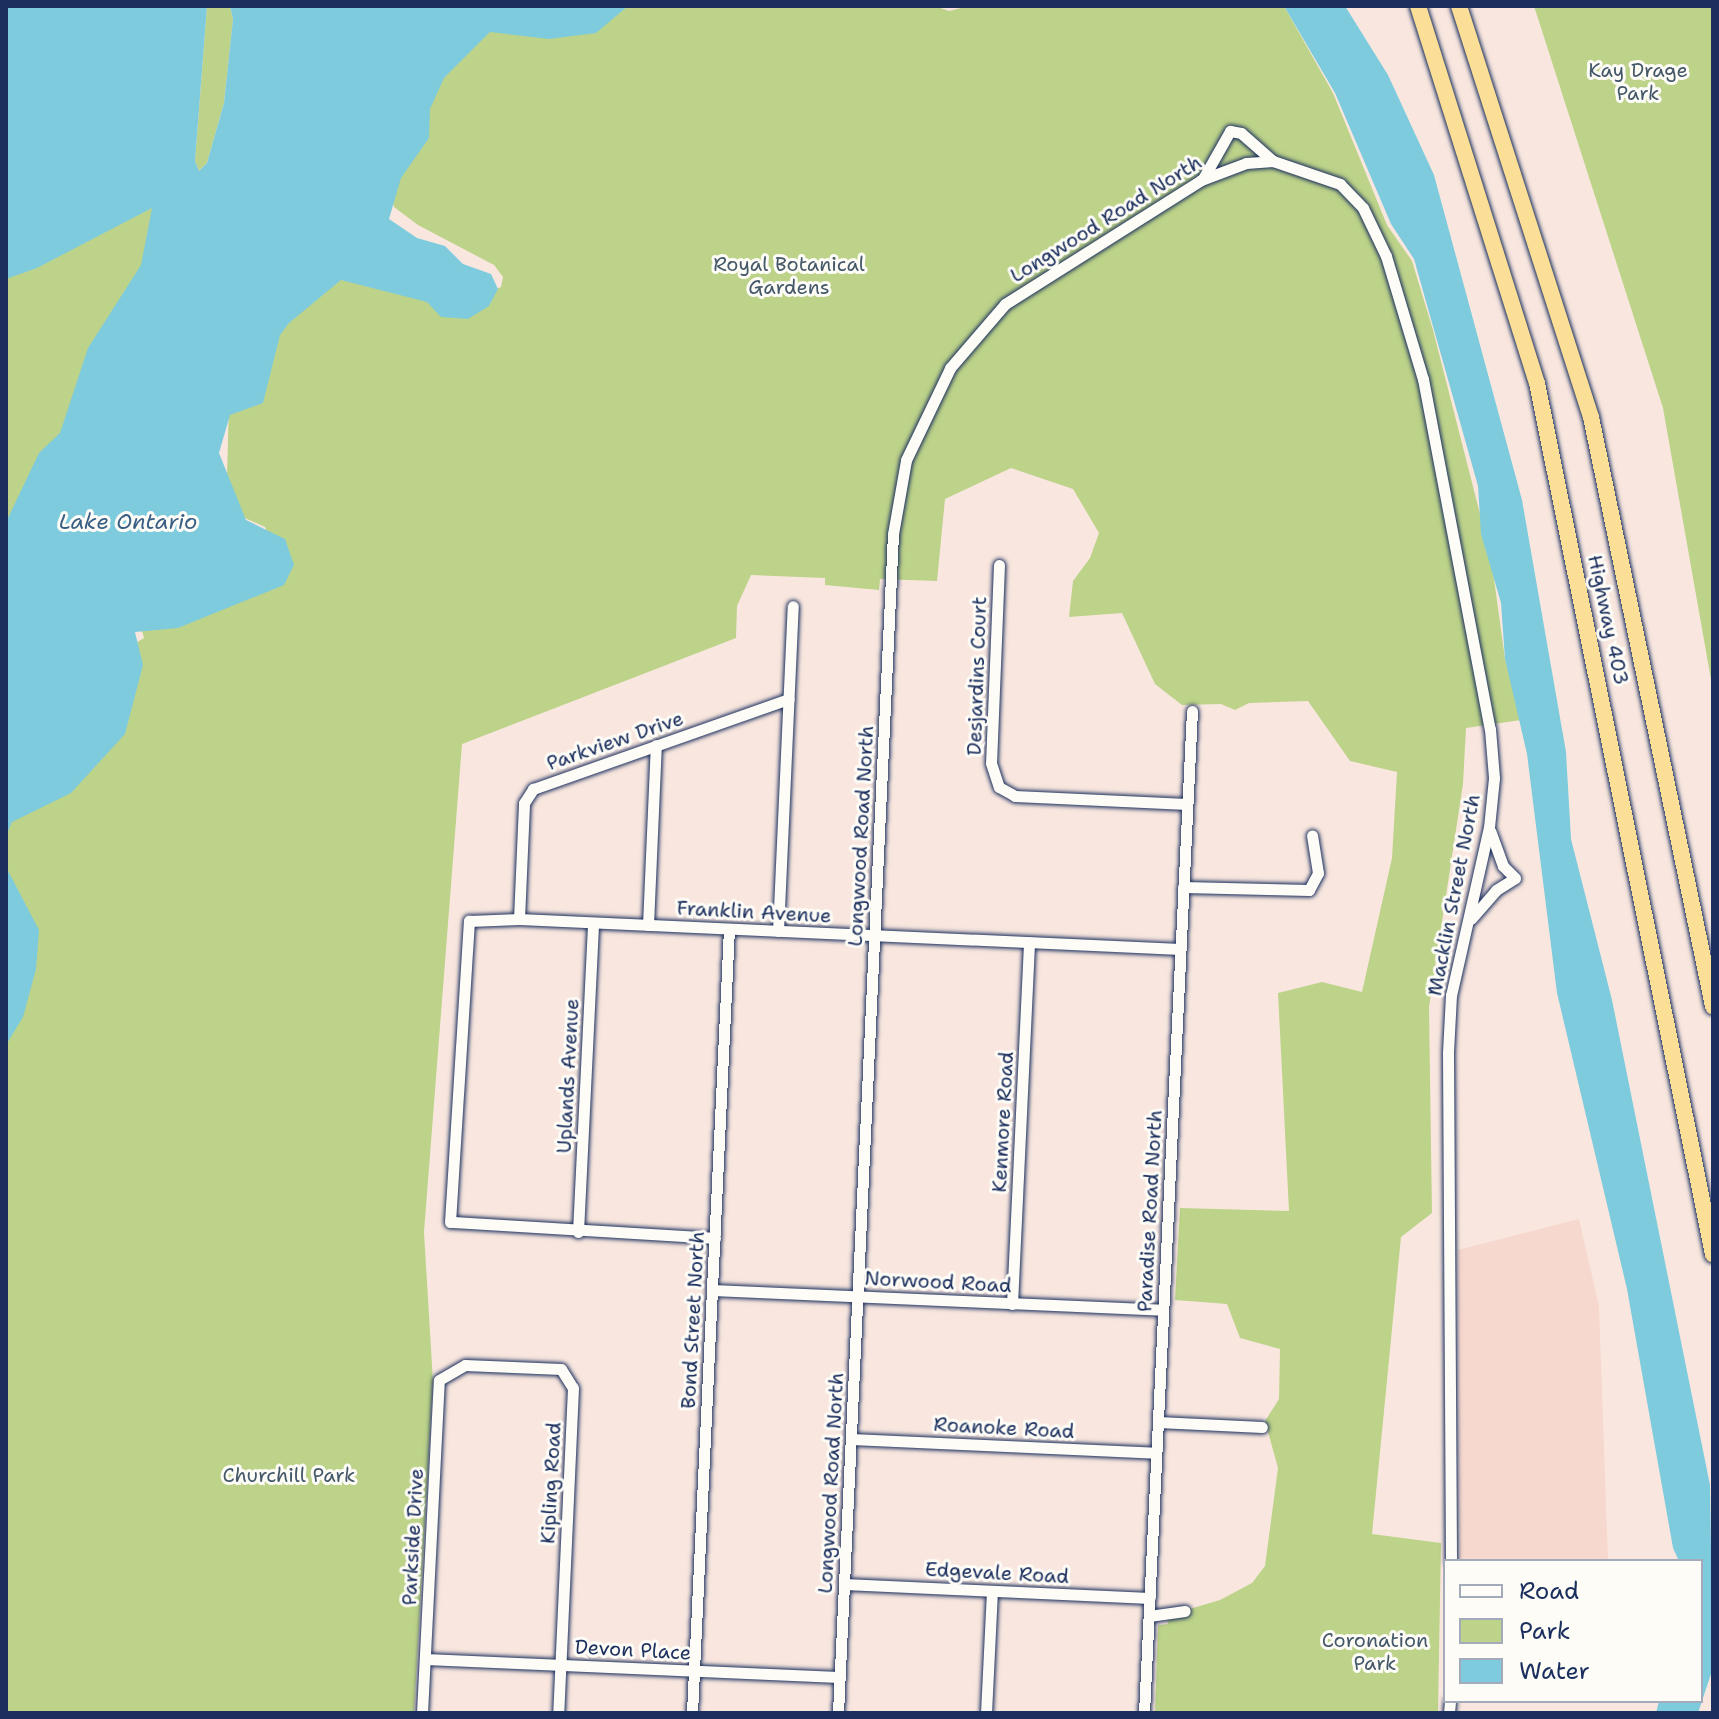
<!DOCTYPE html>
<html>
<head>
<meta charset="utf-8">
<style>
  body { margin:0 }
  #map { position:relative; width:1719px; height:1719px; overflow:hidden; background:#f9e7df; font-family:"Shantell Sans",sans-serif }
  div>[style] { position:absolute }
  .built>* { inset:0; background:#f6d8ce }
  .green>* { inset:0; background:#bdd389 }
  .water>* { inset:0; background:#7ecbdd }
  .roads { filter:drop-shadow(0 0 2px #1b2f5e) drop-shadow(0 0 2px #1b2f5e) }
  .minor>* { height:11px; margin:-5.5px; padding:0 5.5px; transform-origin:5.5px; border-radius:5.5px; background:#fdfcf7 }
  .highway>* { height:16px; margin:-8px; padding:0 8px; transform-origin:8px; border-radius:8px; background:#fbdf96 }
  span { translate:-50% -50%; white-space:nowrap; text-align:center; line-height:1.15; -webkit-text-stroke:6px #fdfcf7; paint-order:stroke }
  .park-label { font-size:20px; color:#445869 }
  .street-label { font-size:20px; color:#1b2f5e }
  .water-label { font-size:22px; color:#395e84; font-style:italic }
  .frame { position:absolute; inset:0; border:8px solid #1b2f5e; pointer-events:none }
  .legend { position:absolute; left:1443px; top:1559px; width:260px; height:144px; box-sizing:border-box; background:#fdfcf7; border:2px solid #a3aaba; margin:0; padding:10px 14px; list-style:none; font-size:24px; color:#1b2f5e }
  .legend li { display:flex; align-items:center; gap:16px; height:40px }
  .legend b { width:40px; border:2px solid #a3aaba }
</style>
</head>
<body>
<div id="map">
  <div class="built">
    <i style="clip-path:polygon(1579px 1219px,1599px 1306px,1608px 1561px,1460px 1561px,1458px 1250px)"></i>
  </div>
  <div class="green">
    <i style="clip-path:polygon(207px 6px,230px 6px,233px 19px,224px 103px,207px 163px,199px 171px,195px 161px)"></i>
    <i style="clip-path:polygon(566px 6px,935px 6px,949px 11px,969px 6px,1284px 6px,1333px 93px,1387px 225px,1412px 261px,1433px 330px,1491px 557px,1505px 659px,1521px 720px,1466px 728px,1463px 784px,1429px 1007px,1432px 1213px,1401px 1237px,1372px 1534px,1441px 1543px,1438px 1713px,1155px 1713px,1158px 1625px,1168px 1624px,1166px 1616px,1220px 1600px,1252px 1583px,1265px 1566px,1278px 1468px,1265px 1421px,1279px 1399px,1280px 1349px,1240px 1338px,1227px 1304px,1175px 1300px,1180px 1208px,1289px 1211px,1278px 993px,1322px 982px,1362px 992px,1392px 858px,1397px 772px,1350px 761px,1308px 701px,1249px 703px,1235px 710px,1221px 704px,1182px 705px,1155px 684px,1122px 613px,1069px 617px,1073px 581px,1090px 558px,1099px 533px,1073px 489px,1011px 468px,945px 499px,937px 581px,880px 579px,879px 590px,825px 585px,825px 578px,751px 575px,737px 606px,736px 638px,462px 744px,424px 1232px,433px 1382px,414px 1713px,6px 1713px,6px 814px,134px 644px,144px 638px,139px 620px,275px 553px,265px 527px,238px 515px,227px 476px,229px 403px,284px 328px,330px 278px,470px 302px,501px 287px,503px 277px,494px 265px,418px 225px,394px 207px,392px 200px,439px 65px,477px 36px)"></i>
    <i style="clip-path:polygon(1534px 6px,1713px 6px,1713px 691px,1663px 408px)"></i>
    <i style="clip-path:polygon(169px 204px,94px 392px,48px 449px,6px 527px,6px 264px,127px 206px)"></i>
  </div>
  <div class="water">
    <i style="clip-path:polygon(6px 6px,207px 6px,195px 161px,199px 171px,207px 163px,224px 103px,233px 19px,230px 6px,628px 6px,596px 33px,549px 39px,490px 32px,444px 78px,430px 109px,429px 138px,401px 178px,389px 219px,417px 238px,445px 246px,463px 264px,491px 274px,498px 289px,489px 306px,468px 319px,441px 317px,427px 302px,341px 280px,289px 323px,280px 335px,263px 403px,230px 415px,219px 453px,246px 520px,285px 539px,294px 565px,284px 585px,178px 628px,135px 632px,143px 665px,125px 734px,71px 793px,12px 822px,6px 836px,6px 522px,39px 453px,60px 433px,88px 348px,141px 265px,152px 208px,37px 268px,6px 279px)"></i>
    <i style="clip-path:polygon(1284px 6px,1345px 6px,1388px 75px,1434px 175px,1522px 500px,1566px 752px,1571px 839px,1612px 1000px,1710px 1485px,1713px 1668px,1698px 1713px,1656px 1713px,1659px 1701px,1701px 1701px,1701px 1561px,1679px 1561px,1673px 1548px,1627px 1289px,1557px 993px,1527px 754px,1505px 659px,1501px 603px,1481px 534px,1478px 486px,1414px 259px,1391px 224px,1335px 93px)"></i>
    <i style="clip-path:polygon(6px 867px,39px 930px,36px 969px,23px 1017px,6px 1045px)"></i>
  </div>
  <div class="roads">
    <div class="minor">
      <i style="left:1204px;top:177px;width:53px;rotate:-60.5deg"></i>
      <i style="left:1230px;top:131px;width:11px;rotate:10deg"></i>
      <i style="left:1241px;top:133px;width:43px;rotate:41.2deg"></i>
      <i style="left:999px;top:565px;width:198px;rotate:92.3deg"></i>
      <i style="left:991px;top:763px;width:25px;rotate:72deg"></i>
      <i style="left:999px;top:787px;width:18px;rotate:29deg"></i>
      <i style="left:1015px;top:796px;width:172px;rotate:2.7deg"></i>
      <i style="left:1183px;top:887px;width:126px;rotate:1.4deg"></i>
      <i style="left:1309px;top:890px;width:19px;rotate:-62deg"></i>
      <i style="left:1318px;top:873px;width:38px;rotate:-99deg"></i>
      <i style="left:519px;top:919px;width:116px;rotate:-87.5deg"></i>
      <i style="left:524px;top:803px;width:17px;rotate:-57deg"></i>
      <i style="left:533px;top:789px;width:271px;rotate:-19.4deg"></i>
      <i style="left:1471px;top:919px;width:38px;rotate:-49deg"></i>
      <i style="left:1496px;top:890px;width:22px;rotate:-32deg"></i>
      <i style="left:1515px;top:878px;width:17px;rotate:-135deg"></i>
      <i style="left:1503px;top:866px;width:37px;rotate:-110deg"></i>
      <i style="left:648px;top:925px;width:180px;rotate:-87.5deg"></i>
      <i style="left:778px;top:931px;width:325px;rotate:-87.4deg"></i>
      <i style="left:578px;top:1232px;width:309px;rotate:-87.2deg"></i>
      <i style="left:715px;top:1238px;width:265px;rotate:-176.5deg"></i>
      <i style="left:450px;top:1222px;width:302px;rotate:-86.4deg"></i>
      <i style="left:469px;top:921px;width:50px;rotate:-2.3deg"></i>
      <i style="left:519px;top:919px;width:662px;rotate:2.6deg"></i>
      <i style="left:712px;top:1290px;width:451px;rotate:2.5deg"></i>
      <i style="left:1012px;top:1304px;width:362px;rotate:-87.3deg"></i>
      <i style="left:1158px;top:1422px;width:104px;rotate:2.8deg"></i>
      <i style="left:851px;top:1439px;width:305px;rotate:2.6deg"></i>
      <i style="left:844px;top:1584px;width:306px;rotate:2.6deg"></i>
      <i style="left:1149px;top:1616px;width:36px;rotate:-8deg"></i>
      <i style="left:425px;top:1659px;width:414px;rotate:2.5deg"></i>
      <i style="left:422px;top:1713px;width:333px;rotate:-87.1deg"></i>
      <i style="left:439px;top:1380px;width:30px;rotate:-30deg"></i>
      <i style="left:465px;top:1365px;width:96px;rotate:2.4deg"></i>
      <i style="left:561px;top:1369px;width:22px;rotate:58deg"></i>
      <i style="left:573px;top:1388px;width:325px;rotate:92.6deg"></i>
      <i style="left:692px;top:1713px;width:785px;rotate:-87.3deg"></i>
      <i style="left:838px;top:1713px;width:1180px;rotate:-87.33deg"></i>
      <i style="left:893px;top:534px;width:75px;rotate:-80deg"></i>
      <i style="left:906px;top:460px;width:102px;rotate:-64.4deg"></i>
      <i style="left:950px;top:368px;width:84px;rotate:-49.3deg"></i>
      <i style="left:1005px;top:304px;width:232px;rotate:-32.3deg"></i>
      <i style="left:1201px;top:180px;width:48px;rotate:-20.7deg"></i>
      <i style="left:1246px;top:163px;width:27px;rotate:-4deg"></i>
      <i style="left:1273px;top:161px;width:71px;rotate:18.9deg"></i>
      <i style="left:1340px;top:184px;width:33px;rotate:46deg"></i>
      <i style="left:1363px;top:208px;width:53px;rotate:64.4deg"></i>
      <i style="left:1386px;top:256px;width:128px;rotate:73.3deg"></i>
      <i style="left:1423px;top:379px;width:356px;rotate:79.2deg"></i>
      <i style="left:1490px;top:729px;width:49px;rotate:85.3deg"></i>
      <i style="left:1494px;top:778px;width:49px;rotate:95.8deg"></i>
      <i style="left:1489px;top:827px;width:172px;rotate:102.7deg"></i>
      <i style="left:1451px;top:995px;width:58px;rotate:93deg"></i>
      <i style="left:1448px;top:1053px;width:508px;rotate:89.66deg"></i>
      <i style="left:986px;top:1713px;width:122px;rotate:-87.2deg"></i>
      <i style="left:1144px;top:1713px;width:1003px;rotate:-87.26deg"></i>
      <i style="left:1449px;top:1713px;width:12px;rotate:-85deg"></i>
    </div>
    <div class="highway">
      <i style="left:1418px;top:6px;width:395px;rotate:72.5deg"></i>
      <i style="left:1537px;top:383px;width:889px;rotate:78.58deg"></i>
      <i style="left:1459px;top:6px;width:432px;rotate:72.2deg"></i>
      <i style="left:1591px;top:417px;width:602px;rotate:78.3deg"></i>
    </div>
  </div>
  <div class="park-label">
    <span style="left:1638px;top:82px">Kay Drage<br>Park</span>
    <span style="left:789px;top:276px">Royal Botanical<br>Gardens</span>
    <span style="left:289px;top:1475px">Churchill Park</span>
    <span style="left:1375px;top:1652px">Coronation<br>Park</span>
  </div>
  <div class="street-label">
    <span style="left:1106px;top:219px;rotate:-32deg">Longwood Road North</span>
    <span style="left:1608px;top:620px;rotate:78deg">Highway 403</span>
    <span style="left:977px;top:676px;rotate:-88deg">Desjardins Court</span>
    <span style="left:615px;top:741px;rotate:-19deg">Parkview Drive</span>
    <span style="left:861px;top:836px;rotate:-87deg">Longwood Road North</span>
    <span style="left:1454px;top:895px;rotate:-79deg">Macklin Street North</span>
    <span style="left:754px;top:912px;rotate:3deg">Franklin Avenue</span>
    <span style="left:568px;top:1076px;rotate:-87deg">Uplands Avenue</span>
    <span style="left:1003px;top:1122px;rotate:-87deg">Kenmore Road</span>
    <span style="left:1150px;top:1211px;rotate:-87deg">Paradise Road North</span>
    <span style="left:938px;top:1282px;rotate:3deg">Norwood Road</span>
    <span style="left:693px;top:1320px;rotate:-87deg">Bond Street North</span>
    <span style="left:1004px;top:1428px;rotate:3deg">Roanoke Road</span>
    <span style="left:551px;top:1483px;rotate:-87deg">Kipling Road</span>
    <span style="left:831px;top:1483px;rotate:-87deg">Longwood Road North</span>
    <span style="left:413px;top:1537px;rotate:-87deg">Parkside Drive</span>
    <span style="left:997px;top:1573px;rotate:3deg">Edgevale Road</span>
    <span style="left:633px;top:1650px;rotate:3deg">Devon Place</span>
  </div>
  <div class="water-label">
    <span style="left:128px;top:522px">Lake Ontario</span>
  </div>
  <div class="frame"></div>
  <ul class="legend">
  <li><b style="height:10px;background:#fdfcf7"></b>Road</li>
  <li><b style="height:22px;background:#bdd389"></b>Park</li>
  <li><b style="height:22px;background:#7ecbdd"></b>Water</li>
  </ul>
</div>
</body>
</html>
